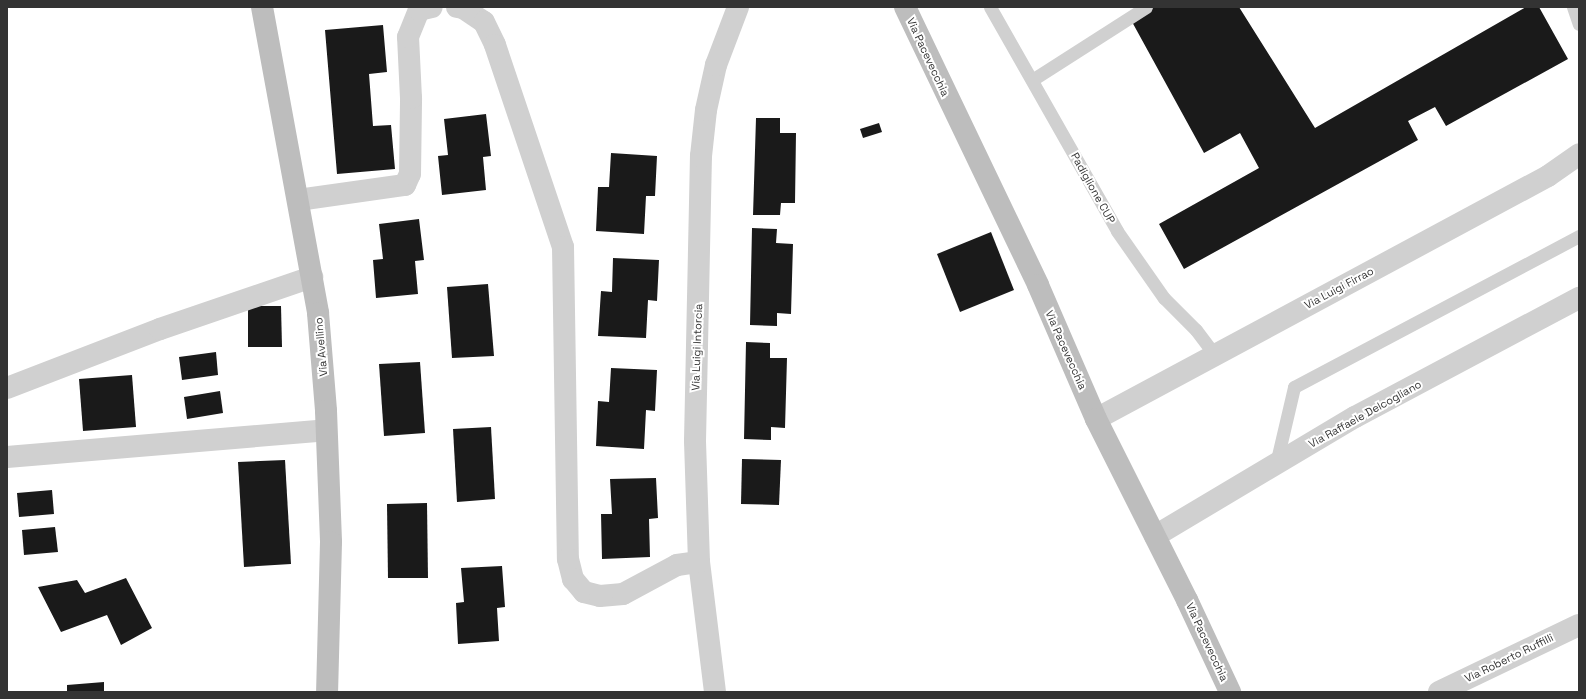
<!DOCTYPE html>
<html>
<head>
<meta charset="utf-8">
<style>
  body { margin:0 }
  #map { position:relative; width:1586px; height:699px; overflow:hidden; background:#fff; font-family:"Space Grotesk",sans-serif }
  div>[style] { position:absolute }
  .building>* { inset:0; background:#1a1a1a }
  .lane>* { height:13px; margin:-6.5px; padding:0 6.5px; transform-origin:6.5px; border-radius:6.5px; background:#d0d0d0 }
  .street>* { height:22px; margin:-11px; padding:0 11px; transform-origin:11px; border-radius:11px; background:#d0d0d0 }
  .secondary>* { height:22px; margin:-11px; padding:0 11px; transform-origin:11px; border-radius:11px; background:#bdbdbd }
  span { translate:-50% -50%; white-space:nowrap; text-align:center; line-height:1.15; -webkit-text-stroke:4px #fff; paint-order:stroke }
  .street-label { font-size:11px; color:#333 }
  .frame { position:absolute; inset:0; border:8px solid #333; pointer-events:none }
</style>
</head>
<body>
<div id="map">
  <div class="building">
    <i style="clip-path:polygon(1155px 7px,1239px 7px,1315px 128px,1526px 7px,1539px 7px,1568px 59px,1446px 126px,1435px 107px,1408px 121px,1418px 140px,1184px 269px,1159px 224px,1259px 168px,1240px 133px,1204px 153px,1131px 20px)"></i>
    <i style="clip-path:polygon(383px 25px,387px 72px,369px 74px,373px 126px,391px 125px,395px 169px,337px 174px,325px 30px)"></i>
    <i style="clip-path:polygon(486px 114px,491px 156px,483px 157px,486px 190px,442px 195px,438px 156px,448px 155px,444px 119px)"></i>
    <i style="clip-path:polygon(756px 118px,780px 118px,780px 133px,796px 133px,795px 203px,781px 203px,780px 215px,753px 215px)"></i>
    <i style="clip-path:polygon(879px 123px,882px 132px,863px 138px,860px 129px)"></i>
    <i style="clip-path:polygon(611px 153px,657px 156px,655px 196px,646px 196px,644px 234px,596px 231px,598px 187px,609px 187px)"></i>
    <i style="clip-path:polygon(419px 219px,424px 260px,415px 261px,418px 294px,376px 298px,373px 260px,383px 259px,379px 224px)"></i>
    <i style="clip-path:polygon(752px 228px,777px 229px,776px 243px,793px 244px,791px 314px,777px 313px,777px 326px,750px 325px)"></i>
    <i style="clip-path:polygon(991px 232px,1014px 290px,960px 312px,937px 254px)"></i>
    <i style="clip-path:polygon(613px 258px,659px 260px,657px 301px,648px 300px,646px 338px,598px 336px,601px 291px,612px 292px)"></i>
    <i style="clip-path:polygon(488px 284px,494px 356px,452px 358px,447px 287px)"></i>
    <i style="clip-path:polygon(248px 306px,281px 306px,282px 347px,248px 347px)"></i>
    <i style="clip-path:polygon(746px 342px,770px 343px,770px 358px,787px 358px,785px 428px,771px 427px,771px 440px,744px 439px)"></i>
    <i style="clip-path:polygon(216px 352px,218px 375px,182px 380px,179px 357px)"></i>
    <i style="clip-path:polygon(420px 362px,425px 433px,384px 436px,379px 364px)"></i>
    <i style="clip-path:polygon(611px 368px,657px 370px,655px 411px,646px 410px,644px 449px,596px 446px,598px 401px,609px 402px)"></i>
    <i style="clip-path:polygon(132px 375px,136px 427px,83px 431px,79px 379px)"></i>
    <i style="clip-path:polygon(220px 391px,223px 413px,187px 419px,184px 397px)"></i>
    <i style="clip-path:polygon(491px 427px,495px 499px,457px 502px,453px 429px)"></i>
    <i style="clip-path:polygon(742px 459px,781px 460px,779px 505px,741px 504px)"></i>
    <i style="clip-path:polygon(285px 460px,291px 564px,244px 567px,238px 462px)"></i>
    <i style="clip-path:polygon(656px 478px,658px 518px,649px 519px,650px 557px,602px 559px,601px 514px,612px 514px,610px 479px)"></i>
    <i style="clip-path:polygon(52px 490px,54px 514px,19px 517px,17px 493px)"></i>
    <i style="clip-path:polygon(427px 503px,428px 578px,388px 578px,387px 504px)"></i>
    <i style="clip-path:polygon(55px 527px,58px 552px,24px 555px,22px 530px)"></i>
    <i style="clip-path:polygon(502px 566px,505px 607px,497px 608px,499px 641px,458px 644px,456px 603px,464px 602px,461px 568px)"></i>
    <i style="clip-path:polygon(126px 578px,152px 628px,121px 645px,107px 615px,61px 632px,38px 587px,77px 580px,85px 593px)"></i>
    <i style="clip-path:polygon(104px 682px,104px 692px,67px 692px,67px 685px)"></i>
  </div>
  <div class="lane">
    <i style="left:990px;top:7px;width:257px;rotate:60.4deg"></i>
    <i style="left:1117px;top:231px;width:82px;rotate:55deg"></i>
    <i style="left:1164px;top:298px;width:45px;rotate:45deg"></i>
    <i style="left:1196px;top:330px;width:31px;rotate:53deg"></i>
    <i style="left:1573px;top:7px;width:18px;rotate:71deg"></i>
    <i style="left:1032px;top:80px;width:135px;rotate:-32.6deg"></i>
    <i style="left:1276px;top:464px;width:79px;rotate:-76.8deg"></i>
    <i style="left:1294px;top:387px;width:323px;rotate:-27.9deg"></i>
  </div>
  <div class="street">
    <i style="left:457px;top:7px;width:6px;rotate:9deg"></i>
    <i style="left:463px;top:8px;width:25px;rotate:34deg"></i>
    <i style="left:484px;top:22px;width:25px;rotate:64deg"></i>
    <i style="left:495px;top:45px;width:213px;rotate:71.4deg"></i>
    <i style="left:563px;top:247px;width:312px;rotate:89.1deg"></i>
    <i style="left:568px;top:559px;width:21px;rotate:76deg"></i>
    <i style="left:573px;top:579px;width:17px;rotate:50deg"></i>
    <i style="left:584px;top:592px;width:16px;rotate:14deg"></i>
    <i style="left:600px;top:596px;width:23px;rotate:-5deg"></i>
    <i style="left:623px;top:594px;width:61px;rotate:-28.2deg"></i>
    <i style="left:677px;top:565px;width:22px;rotate:-8deg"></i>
    <i style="left:298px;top:200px;width:108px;rotate:-8deg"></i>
    <i style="left:405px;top:185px;width:12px;rotate:-66deg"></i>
    <i style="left:410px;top:174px;width:76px;rotate:-89.2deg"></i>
    <i style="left:411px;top:98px;width:61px;rotate:-92.8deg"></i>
    <i style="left:408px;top:37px;width:29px;rotate:-68deg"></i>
    <i style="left:419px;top:10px;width:13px;rotate:-13deg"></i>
    <i style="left:7px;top:388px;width:164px;rotate:-21.1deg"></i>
    <i style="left:160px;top:329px;width:161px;rotate:-18.9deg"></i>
    <i style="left:1096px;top:419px;width:513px;rotate:-28.26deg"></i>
    <i style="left:1548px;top:176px;width:38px;rotate:-35deg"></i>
    <i style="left:7px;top:457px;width:320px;rotate:-4.8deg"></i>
    <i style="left:1155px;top:536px;width:233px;rotate:-30.8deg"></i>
    <i style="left:1355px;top:417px;width:254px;rotate:-28deg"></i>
    <i style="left:715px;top:692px;width:131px;rotate:-97deg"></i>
    <i style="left:699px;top:562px;width:121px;rotate:-91.9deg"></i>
    <i style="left:695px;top:441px;width:285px;rotate:-88.8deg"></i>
    <i style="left:701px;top:156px;width:46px;rotate:-83.8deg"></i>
    <i style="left:706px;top:110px;width:46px;rotate:-77.5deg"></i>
    <i style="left:716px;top:65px;width:62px;rotate:-69.2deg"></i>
    <i style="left:1439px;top:692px;width:155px;rotate:-25.6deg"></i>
  </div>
  <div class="secondary">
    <i style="left:262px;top:7px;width:311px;rotate:79.6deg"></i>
    <i style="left:318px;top:313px;width:98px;rotate:85.3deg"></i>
    <i style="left:326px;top:411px;width:131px;rotate:87.8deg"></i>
    <i style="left:331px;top:542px;width:150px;rotate:91.5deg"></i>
    <i style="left:905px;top:7px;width:308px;rotate:64.4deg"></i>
    <i style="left:1038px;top:285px;width:146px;rotate:66.6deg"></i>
    <i style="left:1096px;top:419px;width:203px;rotate:63.3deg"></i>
    <i style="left:1187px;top:600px;width:102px;rotate:64.9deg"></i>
  </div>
  <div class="street-label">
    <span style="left:928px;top:57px;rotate:65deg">Via Pacevecchia</span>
    <span style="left:1093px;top:188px;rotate:61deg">Padiglione CUP</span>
    <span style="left:1339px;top:288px;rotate:-28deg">Via Luigi Firrao</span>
    <span style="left:321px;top:347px;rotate:-95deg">Via Avellino</span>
    <span style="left:697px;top:347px;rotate:-88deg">Via Luigi Intorcia</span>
    <span style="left:1066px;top:350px;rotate:66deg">Via Pacevecchia</span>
    <span style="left:1365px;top:414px;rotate:-29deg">Via Raffaele Delcogliano</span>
    <span style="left:1207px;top:642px;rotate:65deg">Via Pacevecchia</span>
    <span style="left:1509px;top:658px;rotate:-26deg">Via Roberto Ruffilli</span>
  </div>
  <div class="frame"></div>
</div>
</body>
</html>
